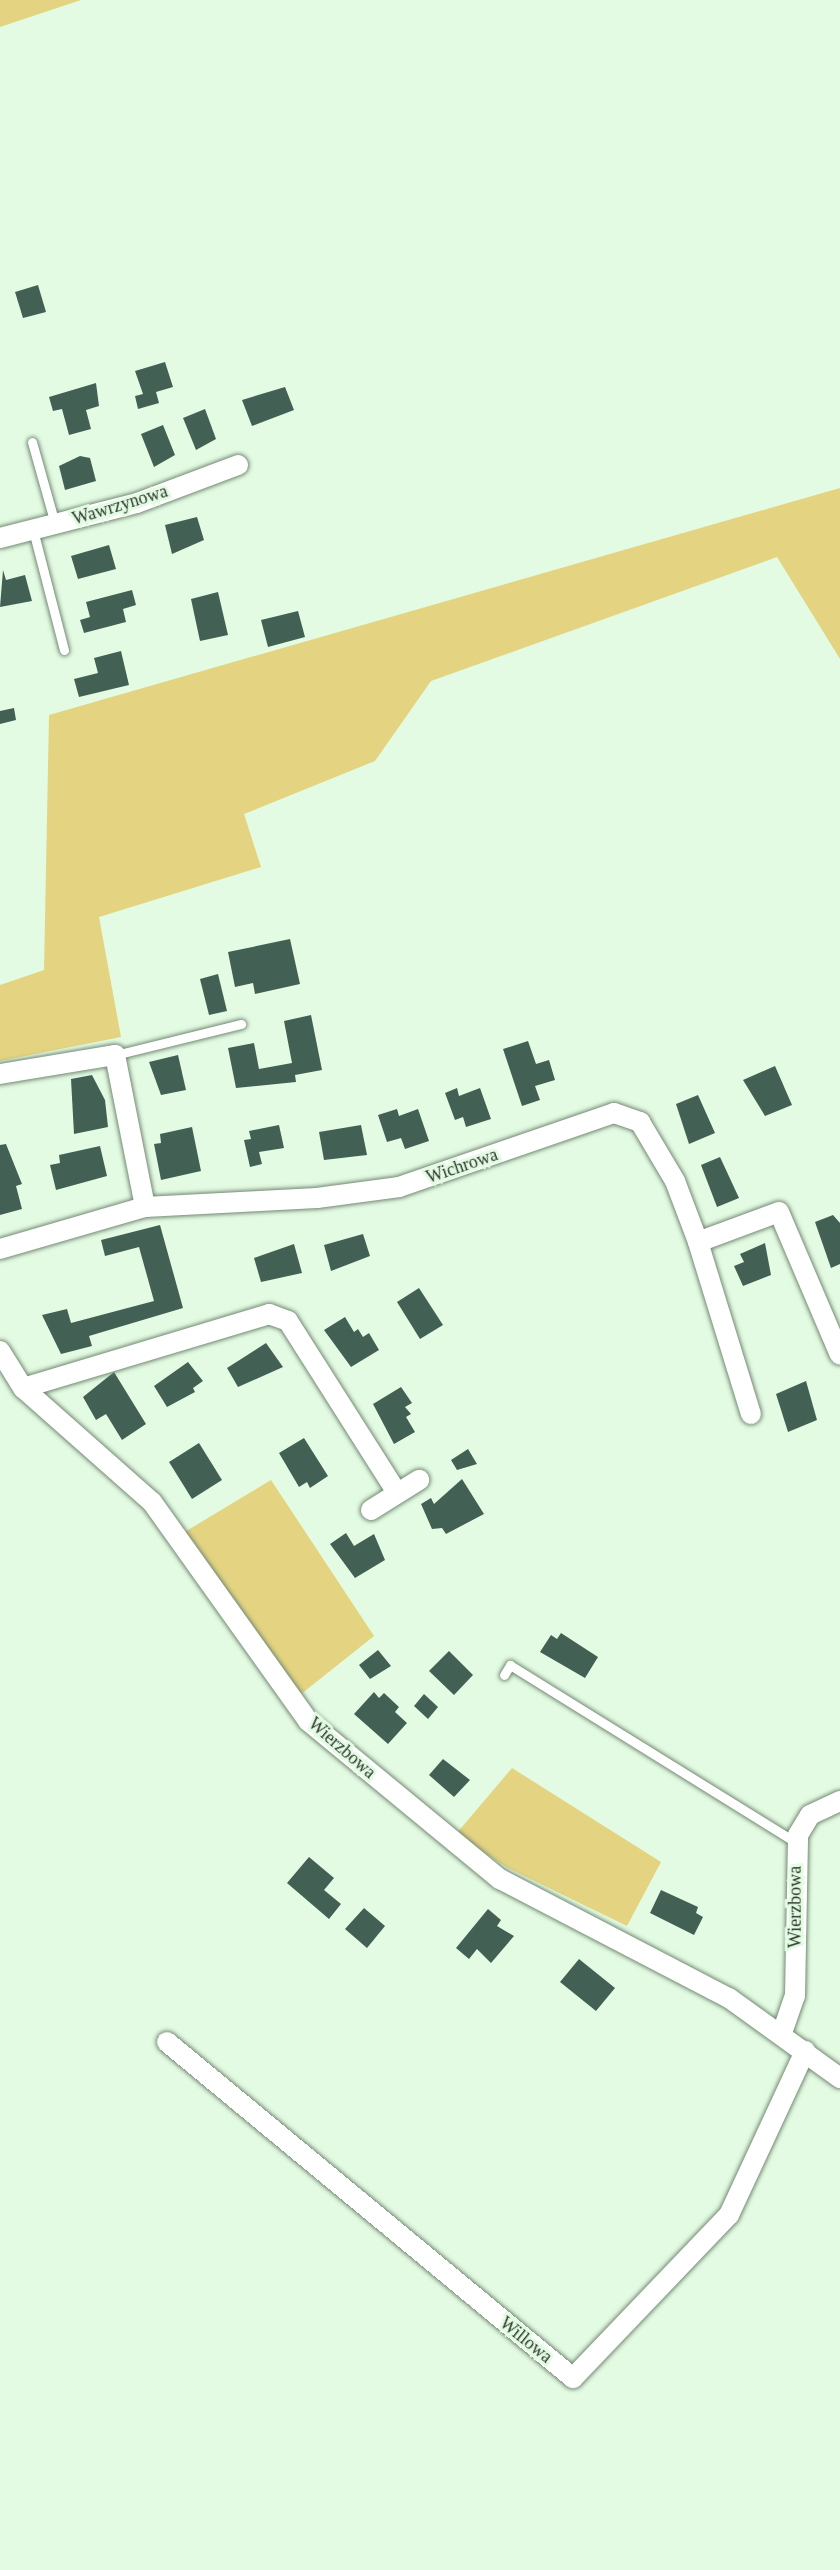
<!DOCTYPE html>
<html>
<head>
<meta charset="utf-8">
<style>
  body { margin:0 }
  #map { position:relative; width:840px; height:2570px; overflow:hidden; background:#e3fbe3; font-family:"Times New Roman",serif }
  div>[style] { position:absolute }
  .green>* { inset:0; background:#e4d481 }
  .building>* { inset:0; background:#436054 }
  .roads { filter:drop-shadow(0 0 2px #748974) drop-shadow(0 0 2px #748974) }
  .lane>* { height:9px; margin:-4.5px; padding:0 4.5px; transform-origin:4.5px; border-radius:4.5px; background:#fff }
  .street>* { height:20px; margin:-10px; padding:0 10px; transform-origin:10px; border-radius:10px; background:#fff }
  span { translate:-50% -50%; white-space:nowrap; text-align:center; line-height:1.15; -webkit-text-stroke:6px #e3fbe3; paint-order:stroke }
  .street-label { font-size:18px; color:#2d362d }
</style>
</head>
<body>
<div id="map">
  <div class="green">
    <i style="clip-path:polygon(0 0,81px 0,0 27px)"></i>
    <i style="clip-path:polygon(840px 488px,840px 659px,777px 557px,431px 681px,375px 761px,244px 814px,261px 867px,99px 917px,121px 1037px,0 1061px,0 985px,44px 970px,49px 715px)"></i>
    <i style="clip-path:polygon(271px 1480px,374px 1636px,300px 1695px,183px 1533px)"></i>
    <i style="clip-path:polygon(512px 1768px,661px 1862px,627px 1926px,508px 1868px,456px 1834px)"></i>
  </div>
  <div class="building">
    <i style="clip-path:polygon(38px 285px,46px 312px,23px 318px,15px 292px)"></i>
    <i style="clip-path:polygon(165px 362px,173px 387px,156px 392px,159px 403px,138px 409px,135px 396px,143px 394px,135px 371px)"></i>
    <i style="clip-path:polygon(96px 383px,99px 406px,86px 410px,91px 429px,69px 435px,62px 409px,53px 411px,49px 397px)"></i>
    <i style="clip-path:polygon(285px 387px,294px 410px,252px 426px,242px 400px)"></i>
    <i style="clip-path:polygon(205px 409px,216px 439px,196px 450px,183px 418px)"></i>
    <i style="clip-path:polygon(163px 425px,175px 455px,154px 467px,141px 434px)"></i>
    <i style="clip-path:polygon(80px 456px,90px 458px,96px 481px,65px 490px,59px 466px)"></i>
    <i style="clip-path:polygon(197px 517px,204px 540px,172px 554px,165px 525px)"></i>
    <i style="clip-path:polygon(109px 545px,116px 569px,78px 579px,71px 556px)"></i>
    <i style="clip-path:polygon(3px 570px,6px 580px,25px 575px,32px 601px,0 607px)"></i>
    <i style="clip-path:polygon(132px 590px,136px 605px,123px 609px,126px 622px,84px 633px,80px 620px,90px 617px,86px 602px)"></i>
    <i style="clip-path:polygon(218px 592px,228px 635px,200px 641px,191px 599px)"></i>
    <i style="clip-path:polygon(298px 611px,305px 637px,268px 647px,261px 620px)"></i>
    <i style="clip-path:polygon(121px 651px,129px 685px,79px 697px,74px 679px,98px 673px,94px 658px)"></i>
    <i style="clip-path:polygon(14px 708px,16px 720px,0 724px,0 711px)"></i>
    <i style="clip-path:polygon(290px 939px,300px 984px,255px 994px,253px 983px,235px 987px,228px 952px)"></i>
    <i style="clip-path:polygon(218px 974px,227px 1011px,209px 1015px,200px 979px)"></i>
    <i style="clip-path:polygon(311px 1015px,322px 1070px,295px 1075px,296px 1082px,236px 1088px,228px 1048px,254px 1043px,259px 1069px,292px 1063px,284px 1021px)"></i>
    <i style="clip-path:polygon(528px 1041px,536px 1064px,549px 1060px,555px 1080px,535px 1086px,540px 1100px,522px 1106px,503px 1049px)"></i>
    <i style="clip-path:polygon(178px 1055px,186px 1090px,161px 1095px,149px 1062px)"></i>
    <i style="clip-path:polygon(775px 1066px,792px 1105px,765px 1116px,743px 1080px)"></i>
    <i style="clip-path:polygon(92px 1075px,105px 1100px,108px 1127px,74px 1134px,71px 1079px)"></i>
    <i style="clip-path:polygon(457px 1088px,459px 1096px,480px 1088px,491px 1119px,466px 1127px,463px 1117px,455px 1120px,445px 1093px)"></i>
    <i style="clip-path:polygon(698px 1095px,715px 1133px,689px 1144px,676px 1104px)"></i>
    <i style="clip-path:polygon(397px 1109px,399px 1116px,418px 1109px,429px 1141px,405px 1149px,401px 1138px,387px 1142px,378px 1115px)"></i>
    <i style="clip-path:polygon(279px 1125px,284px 1148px,259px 1152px,262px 1164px,250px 1167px,244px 1140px,251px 1139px,249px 1131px)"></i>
    <i style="clip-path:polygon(361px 1125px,367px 1155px,324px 1160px,319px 1132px)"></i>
    <i style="clip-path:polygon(192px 1127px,201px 1171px,161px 1180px,154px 1144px,161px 1143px,160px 1134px)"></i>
    <i style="clip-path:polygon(6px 1144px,22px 1184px,16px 1186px,22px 1209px,0 1215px,0 1145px)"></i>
    <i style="clip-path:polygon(100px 1146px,107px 1176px,56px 1190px,50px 1165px,60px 1163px,59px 1155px)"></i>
    <i style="clip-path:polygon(720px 1157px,739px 1198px,717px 1207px,701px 1165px)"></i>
    <i style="clip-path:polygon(833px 1215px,840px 1223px,840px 1264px,831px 1268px,815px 1222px)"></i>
    <i style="clip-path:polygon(160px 1225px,183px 1308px,89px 1336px,92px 1346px,61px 1354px,42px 1315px,67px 1309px,71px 1323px,154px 1301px,139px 1247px,105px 1256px,101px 1240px)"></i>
    <i style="clip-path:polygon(363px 1234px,370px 1256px,331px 1271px,324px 1245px)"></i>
    <i style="clip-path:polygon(765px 1243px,771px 1275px,743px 1286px,734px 1266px,744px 1262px,740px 1254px)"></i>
    <i style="clip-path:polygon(294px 1244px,302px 1273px,261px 1282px,254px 1258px)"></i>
    <i style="clip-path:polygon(419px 1288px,443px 1325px,420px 1339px,397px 1302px)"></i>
    <i style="clip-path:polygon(345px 1317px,354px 1332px,358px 1329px,363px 1337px,369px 1333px,379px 1350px,351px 1367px,324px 1330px)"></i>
    <i style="clip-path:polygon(266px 1343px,283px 1367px,238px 1387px,227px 1368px)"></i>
    <i style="clip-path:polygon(188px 1362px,203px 1381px,193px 1388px,195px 1392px,167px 1407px,154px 1386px)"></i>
    <i style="clip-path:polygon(114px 1372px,146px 1424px,122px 1440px,106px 1414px,96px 1420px,83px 1397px)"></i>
    <i style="clip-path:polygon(806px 1381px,817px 1420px,788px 1432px,776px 1394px)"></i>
    <i style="clip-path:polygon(401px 1387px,412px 1403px,405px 1407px,411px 1414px,406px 1417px,415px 1432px,394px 1444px,373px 1404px)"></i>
    <i style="clip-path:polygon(304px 1438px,328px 1476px,310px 1488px,307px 1482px,299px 1487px,279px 1453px)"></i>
    <i style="clip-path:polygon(199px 1443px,222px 1480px,192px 1499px,169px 1462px)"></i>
    <i style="clip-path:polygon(468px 1449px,477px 1464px,457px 1470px,451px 1460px)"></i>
    <i style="clip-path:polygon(462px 1479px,484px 1514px,446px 1534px,442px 1528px,432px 1529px,421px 1504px,431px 1498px,434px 1504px)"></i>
    <i style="clip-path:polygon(346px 1533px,354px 1546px,374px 1534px,385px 1560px,355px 1578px,330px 1544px)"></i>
    <i style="clip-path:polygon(561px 1633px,598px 1657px,585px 1678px,540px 1652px,551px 1635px,557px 1639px)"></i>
    <i style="clip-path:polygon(378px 1650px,391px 1666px,370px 1679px,359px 1665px)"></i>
    <i style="clip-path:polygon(449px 1651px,473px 1675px,454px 1695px,429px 1671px)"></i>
    <i style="clip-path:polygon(374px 1692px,379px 1698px,384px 1693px,399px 1707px,395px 1712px,407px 1723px,388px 1744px,354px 1714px)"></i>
    <i style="clip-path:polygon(424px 1694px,438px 1707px,428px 1719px,414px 1706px)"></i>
    <i style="clip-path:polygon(443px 1759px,470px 1780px,454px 1797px,429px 1775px)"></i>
    <i style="clip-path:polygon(309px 1857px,334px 1878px,324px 1890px,341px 1904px,329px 1919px,287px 1883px)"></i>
    <i style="clip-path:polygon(661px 1890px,698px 1907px,696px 1913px,703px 1917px,694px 1935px,650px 1913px)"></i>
    <i style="clip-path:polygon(364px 1908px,385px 1926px,367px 1948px,345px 1929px)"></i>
    <i style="clip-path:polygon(488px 1909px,501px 1920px,497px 1926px,514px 1936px,491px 1963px,477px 1949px,469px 1959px,456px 1948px)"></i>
    <i style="clip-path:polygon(579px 1959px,615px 1988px,596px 2011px,560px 1982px)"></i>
  </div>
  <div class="roads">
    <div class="lane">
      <i style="left:32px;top:442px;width:85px;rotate:74.3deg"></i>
      <i style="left:33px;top:530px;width:124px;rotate:75.5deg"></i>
      <i style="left:115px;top:1055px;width:130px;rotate:-13.8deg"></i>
      <i style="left:504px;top:1675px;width:12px;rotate:-59deg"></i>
      <i style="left:510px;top:1665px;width:336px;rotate:31.8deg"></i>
    </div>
    <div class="street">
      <i style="left:0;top:538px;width:141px;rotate:-14.3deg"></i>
      <i style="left:137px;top:503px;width:108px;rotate:-20.6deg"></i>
      <i style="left:0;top:1074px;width:117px;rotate:-9.4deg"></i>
      <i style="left:115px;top:1055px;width:155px;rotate:78.8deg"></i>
      <i style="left:698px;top:1242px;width:180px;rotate:72.9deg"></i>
      <i style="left:0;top:1249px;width:151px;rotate:-16.2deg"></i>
      <i style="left:145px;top:1207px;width:172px;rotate:-3deg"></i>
      <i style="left:317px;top:1198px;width:83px;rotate:-7.6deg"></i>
      <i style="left:399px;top:1187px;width:227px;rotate:-19deg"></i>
      <i style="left:614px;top:1113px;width:28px;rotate:19deg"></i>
      <i style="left:640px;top:1122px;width:69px;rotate:59.3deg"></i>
      <i style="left:675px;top:1181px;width:65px;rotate:69.3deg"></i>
      <i style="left:698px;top:1242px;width:86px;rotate:-20.3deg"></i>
      <i style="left:779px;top:1212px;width:155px;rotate:66.9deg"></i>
      <i style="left:0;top:1351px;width:44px;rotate:58.1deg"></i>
      <i style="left:23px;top:1388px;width:172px;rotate:41.5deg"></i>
      <i style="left:152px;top:1502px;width:269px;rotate:54.5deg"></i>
      <i style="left:308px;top:1721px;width:249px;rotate:39.5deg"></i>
      <i style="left:500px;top:1879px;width:258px;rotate:27.5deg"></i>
      <i style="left:729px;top:1998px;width:137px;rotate:35.8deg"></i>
      <i style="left:23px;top:1388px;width:257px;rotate:-16.7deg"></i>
      <i style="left:269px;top:1314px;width:20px;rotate:20deg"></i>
      <i style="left:288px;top:1321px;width:204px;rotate:57.6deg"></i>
      <i style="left:371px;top:1510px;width:57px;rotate:-32deg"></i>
      <i style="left:782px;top:2033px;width:39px;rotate:-71deg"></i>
      <i style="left:795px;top:1996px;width:161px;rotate:-88.9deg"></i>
      <i style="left:798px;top:1835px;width:23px;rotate:-59deg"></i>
      <i style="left:810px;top:1815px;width:33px;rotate:-25deg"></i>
      <i style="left:167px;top:2042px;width:527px;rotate:39.61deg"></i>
      <i style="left:573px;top:2378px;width:226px;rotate:-46.3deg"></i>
      <i style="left:729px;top:2215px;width:181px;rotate:-65.1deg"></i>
    </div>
  </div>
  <div class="street-label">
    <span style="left:120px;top:505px;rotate:-17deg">Wawrzynowa</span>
    <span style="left:462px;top:1166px;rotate:-19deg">Wichrowa</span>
    <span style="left:342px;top:1748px;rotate:41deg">Wierzbowa</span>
    <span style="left:795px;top:1907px;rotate:-90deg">Wierzbowa</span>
    <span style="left:526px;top:2340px;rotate:39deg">Willowa</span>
  </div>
</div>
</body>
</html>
